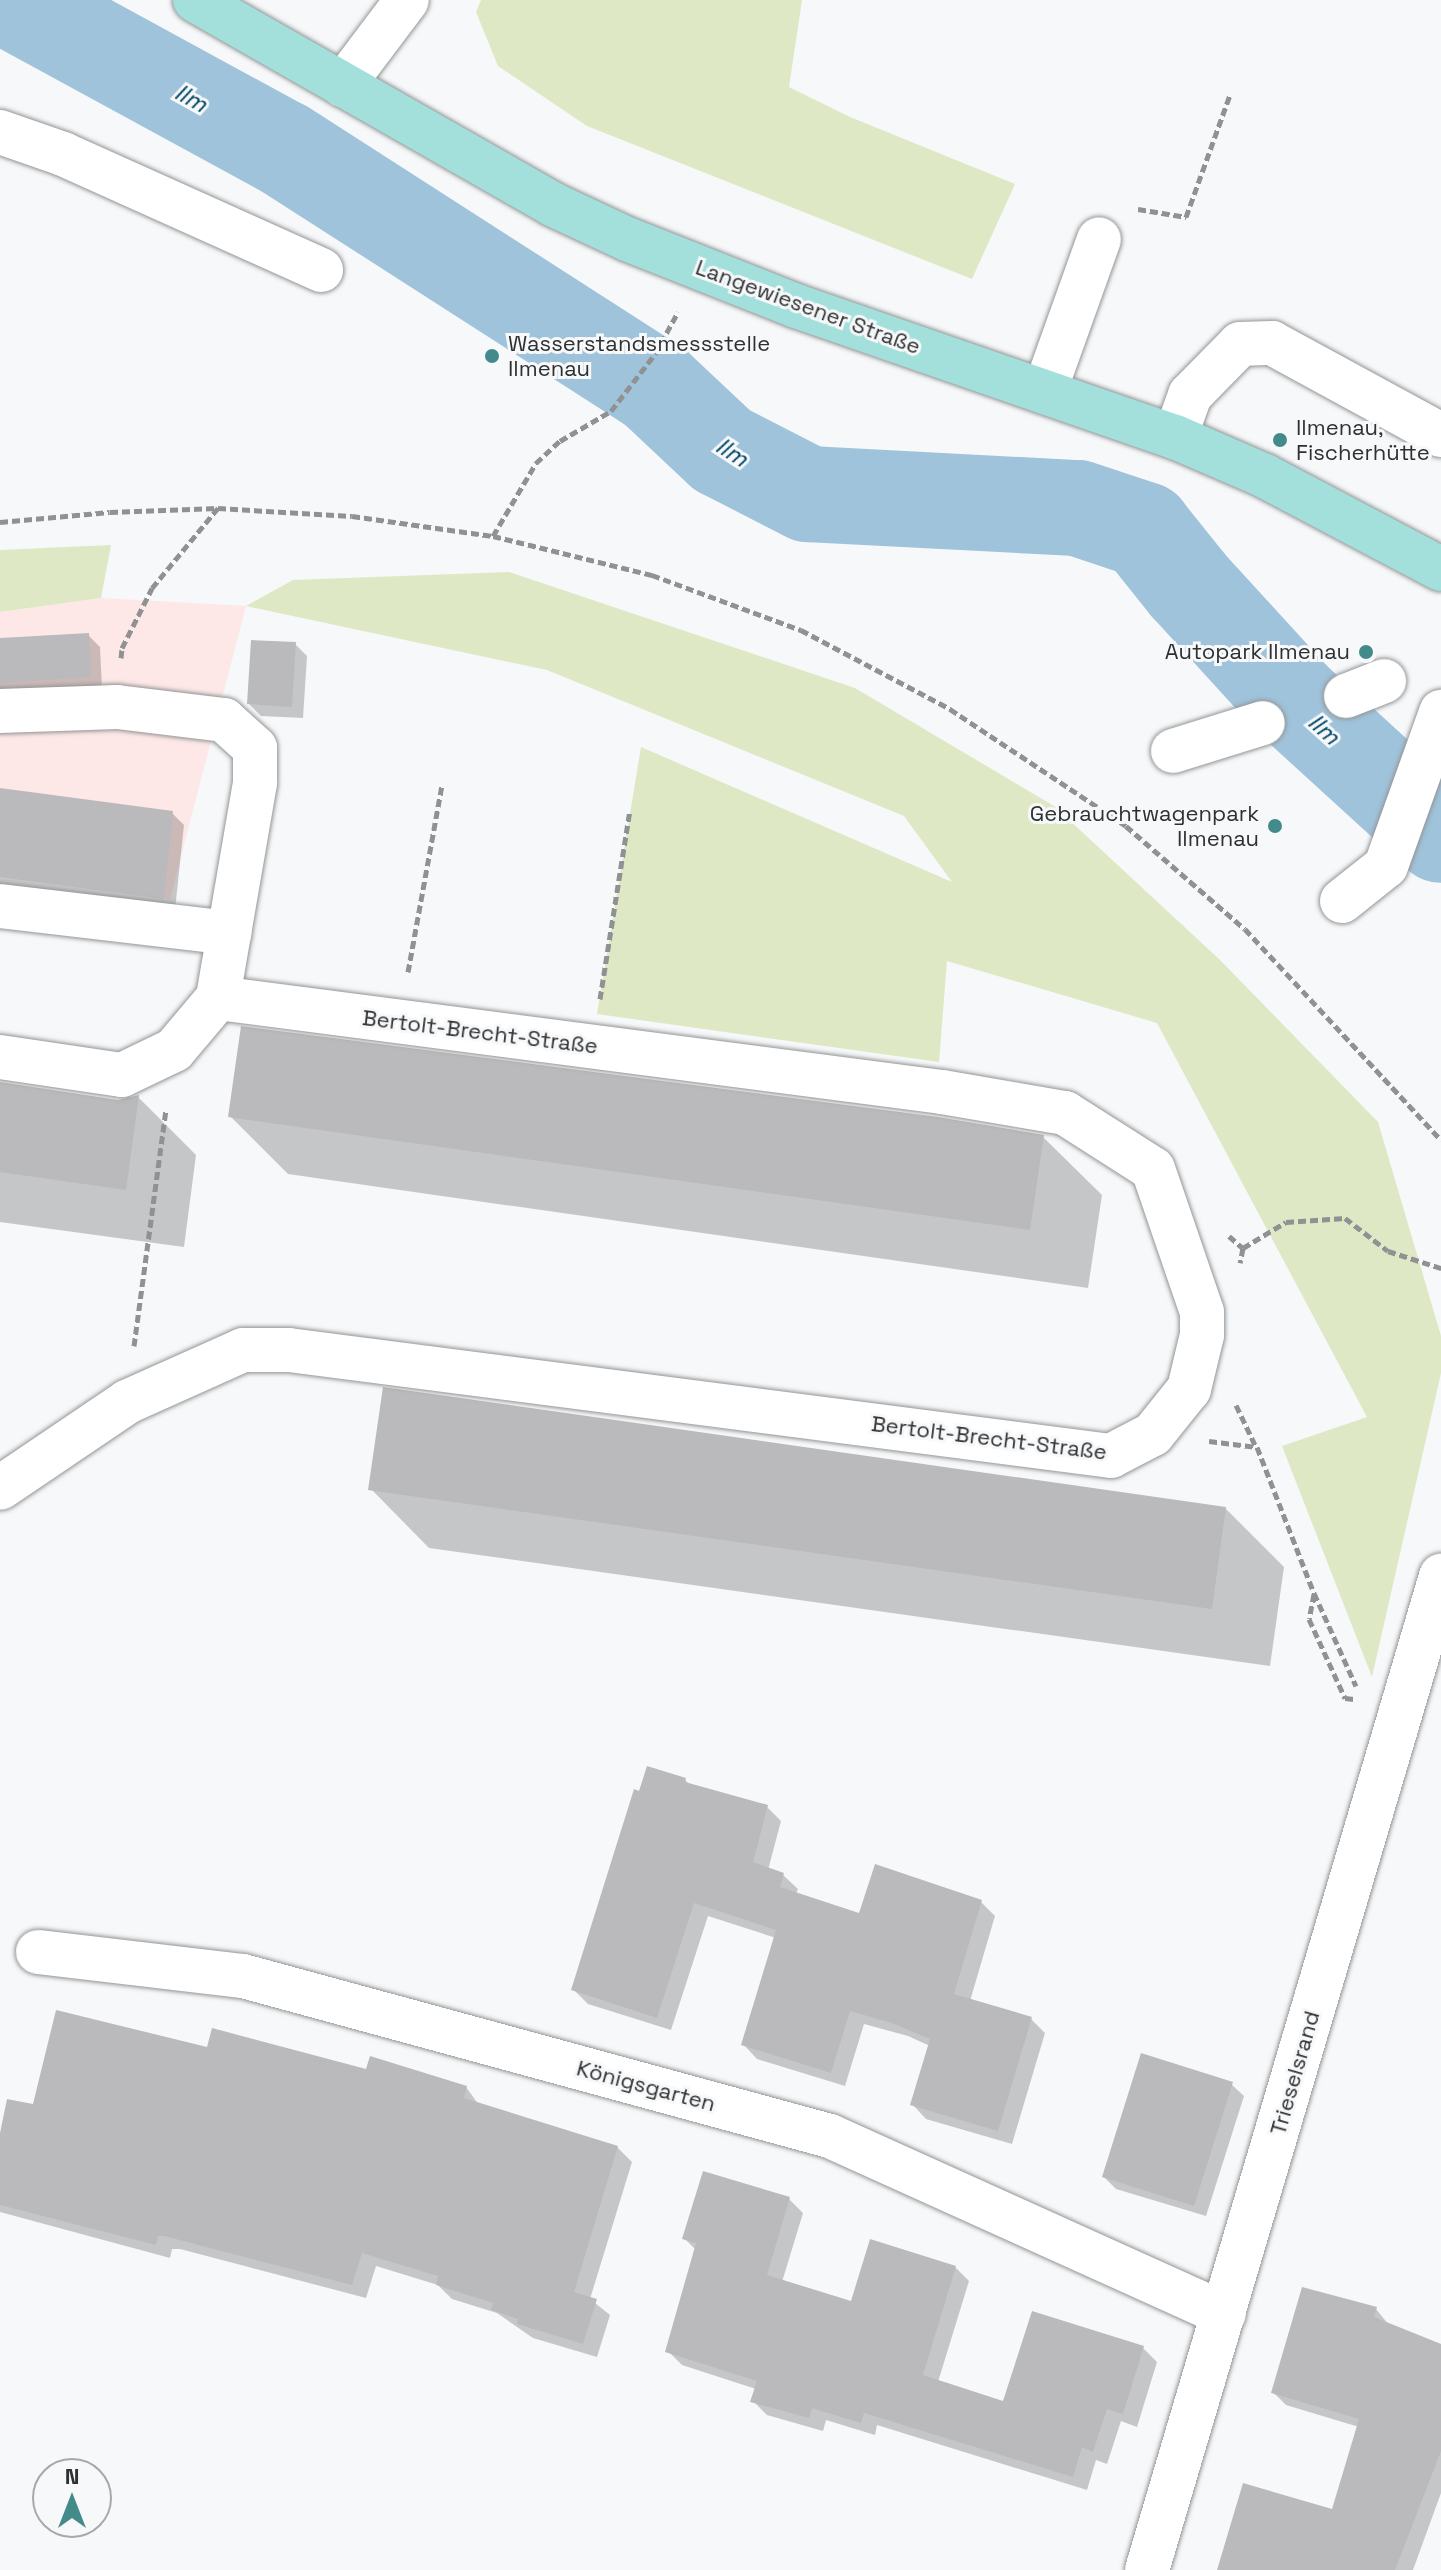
<!DOCTYPE html>
<html>
<head>
<meta charset="utf-8">
<style>
  body { margin:0 }
  #map { position:relative; width:1441px; height:2570px; overflow:hidden; background:#f6f8fa; font-family:"Space Grotesk",sans-serif }
  div>[style] { position:absolute }
  .industrial>* { inset:0; background:#fee8e7 }
  .green>* { inset:0; background:#dfe8c4 }
  .shadow>* { inset:0; background:#0003 }
  .river>* { height:96px; margin:-48px; padding:0 48px; transform-origin:48px; border-radius:48px; background:#9fc3db }
  .building>* { inset:0; background:#bababc }
  .path>* { height:5px; margin-top:-2.5px; transform-origin:0; background:repeating-linear-gradient(90deg,#909193 0 8px,transparent 0 12px) }
  .roads { filter:drop-shadow(0 0 2px #939596) drop-shadow(0 0 2px #939596) }
  .minor>* { height:44px; margin:-22px; padding:0 22px; transform-origin:22px; border-radius:22px; background:#fff }
  .major>* { height:44px; margin:-22px; padding:0 22px; transform-origin:22px; border-radius:22px; background:#a3e0dc }
  .dots>* { width:22px; height:22px; translate:-50% -50%; box-sizing:border-box; border:4px solid #f6f8fa; border-radius:50% }
  span { translate:-50% -50%; white-space:nowrap; text-align:center; line-height:1.15; -webkit-text-stroke:6px #f6f8fa; paint-order:stroke }
  .street-label { font-size:22px; color:#2f3031 }
  .poi-label { font-size:22px; color:#2f3031 }
  .left { translate:0 -50%; text-align:left }
  .right { translate:-100% -50%; text-align:right }
  .water-label { font-size:24px; color:#004666; font-style:italic }
  .north { position:absolute; left:32px; top:2458px; width:80px; height:80px; box-sizing:border-box; background:#f6f8fa; border:2px solid #a6a8aa; border-radius:50%; rotate:0deg; font-size:22px; font-weight:700; line-height:32px; text-align:center; color:#2f3031 }
  .north::after { content:''; display:block; margin:auto; width:28px; height:36px; background:#438b8a; clip-path:polygon(50% 0,100% 100%,50% 72%,0 100%) }
</style>
</head>
<body>
<div id="map">
  <div class="industrial">
    <i style="clip-path:polygon(101px 598px,246px 606px,170px 899px,0 876px,0 612px)"></i>
  </div>
  <div class="green">
    <i style="clip-path:polygon(481px 0,802px 0,789px 87px,850px 117px,1015px 184px,972px 279px,587px 126px,498px 66px,476px 12px)"></i>
    <i style="clip-path:polygon(111px 545px,101px 598px,0 612px,0 550px)"></i>
    <i style="clip-path:polygon(509px 572px,855px 688px,1054px 806px,1219px 959px,1378px 1122px,1441px 1336px,1441px 1373px,1372px 1677px,1282px 1446px,1367px 1417px,1157px 1023px,947px 961px,939px 1062px,597px 1014px,641px 747px,952px 882px,904px 816px,547px 670px,246px 606px,293px 580px)"></i>
  </div>
  <div class="shadow">
    <i style="clip-path:polygon(88px 635px,100px 647px,102px 688px,0 695px,0 640px)"></i>
    <i style="clip-path:polygon(295px 644px,307px 656px,303px 718px,261px 716px,249px 704px)"></i>
    <i style="clip-path:polygon(0 790px,172px 813px,184px 825px,175px 910px,0 886px)"></i>
    <i style="clip-path:polygon(0 1084px,118px 1102px,138px 1097px,196px 1155px,184px 1247px,0 1222px)"></i>
    <i style="clip-path:polygon(230px 1116px,1043px 1137px,1102px 1195px,1088px 1288px,288px 1174px)"></i>
    <i style="clip-path:polygon(371px 1489px,1225px 1508px,1284px 1567px,1270px 1666px,429px 1548px)"></i>
    <i style="clip-path:polygon(685px 1780px,691px 1786px,767px 1807px,781px 1821px,768px 1870px,783px 1875px,798px 1889px,796px 1894px,860px 1915px,981px 1902px,995px 1916px,970px 2001px,1031px 2019px,1045px 2033px,1012px 2144px,926px 2119px,912px 2104px,930px 2046px,908px 2036px,864px 2024px,845px 2086px,757px 2059px,743px 2044px,776px 1938px,708px 1916px,671px 2030px,588px 2004px,574px 1990px,641px 1793px)"></i>
    <i style="clip-path:polygon(208px 2049px,466px 2087px,479px 2105px,617px 2147px,632px 2162px,590px 2299px,610px 2315px,597px 2357px,533px 2338px,497px 2313px,452px 2299px,438px 2285px,376px 2266px,366px 2298px,180px 2249px,172px 2249px,170px 2258px,0 2212px,0 2143px,35px 2107px)"></i>
    <i style="clip-path:polygon(1231px 2084px,1244px 2096px,1206px 2216px,1116px 2189px,1104px 2177px)"></i>
    <i style="clip-path:polygon(789px 2199px,803px 2213px,782px 2282px,852px 2303px,955px 2267px,969px 2281px,938px 2382px,1004px 2404px,1143px 2348px,1157px 2362px,1137px 2427px,1121px 2421px,1107px 2464px,1096px 2460px,1087px 2490px,877px 2425px,875px 2435px,826px 2420px,823px 2431px,767px 2415px,753px 2401px,756px 2389px,682px 2365px,668px 2351px,696px 2250px,685px 2239px)"></i>
    <i style="clip-path:polygon(1376px 2309px,1389px 2325px,1441px 2346px,1441px 2493px,1413px 2570px,1219px 2570px,1334px 2512px,1359px 2427px,1286px 2405px,1273px 2392px)"></i>
  </div>
  <div class="river">
    <i style="left:11px;top:0;width:310px;rotate:28.6deg"></i>
    <i style="left:283px;top:148px;width:442px;rotate:32.7deg"></i>
    <i style="left:655px;top:387px;width:92px;rotate:43.2deg"></i>
    <i style="left:722px;top:450px;width:97px;rotate:27.1deg"></i>
    <i style="left:808px;top:494px;width:270px;rotate:3deg"></i>
    <i style="left:1078px;top:508px;width:70px;rotate:18.4deg"></i>
    <i style="left:1144px;top:530px;width:70px;rotate:51.3deg"></i>
    <i style="left:1188px;top:585px;width:156px;rotate:47.6deg"></i>
    <i style="left:1293px;top:700px;width:200px;rotate:42.4deg"></i>
  </div>
  <div class="building">
    <i style="clip-path:polygon(89px 633px,91px 677px,0 683px,0 638px)"></i>
    <i style="clip-path:polygon(251px 640px,296px 642px,292px 707px,247px 704px)"></i>
    <i style="clip-path:polygon(0 788px,173px 811px,164px 899px,0 877px)"></i>
    <i style="clip-path:polygon(241px 1026px,938px 1117px,1044px 1135px,1030px 1230px,228px 1117px)"></i>
    <i style="clip-path:polygon(0 1082px,118px 1100px,139px 1095px,126px 1190px,0 1172px)"></i>
    <i style="clip-path:polygon(383px 1387px,1226px 1507px,1212px 1609px,368px 1490px)"></i>
    <i style="clip-path:polygon(647px 1766px,686px 1778px,685px 1782px,768px 1805px,753px 1862px,784px 1873px,780px 1887px,859px 1913px,875px 1864px,982px 1900px,954px 1994px,1032px 2017px,998px 2131px,910px 2105px,930px 2039px,892px 2023px,850px 2011px,831px 2073px,741px 2045px,776px 1930px,694px 1903px,657px 2018px,571px 1990px,634px 1789px,639px 1791px)"></i>
    <i style="clip-path:polygon(56px 2010px,207px 2047px,212px 2028px,366px 2069px,370px 2056px,467px 2086px,464px 2098px,618px 2146px,574px 2292px,597px 2299px,583px 2344px,517px 2324px,518px 2319px,491px 2310px,493px 2303px,436px 2285px,438px 2276px,362px 2253px,352px 2285px,164px 2236px,158px 2236px,156px 2245px,0 2205px,0 2133px,7px 2099px,33px 2104px)"></i>
    <i style="clip-path:polygon(1141px 2053px,1233px 2082px,1194px 2206px,1102px 2177px)"></i>
    <i style="clip-path:polygon(703px 2171px,790px 2197px,767px 2275px,851px 2301px,870px 2239px,956px 2266px,923px 2375px,1003px 2401px,1032px 2311px,1144px 2346px,1123px 2414px,1107px 2409px,1093px 2452px,1082px 2447px,1073px 2477px,864px 2413px,861px 2423px,812px 2408px,809px 2418px,750px 2402px,757px 2381px,665px 2352px,696px 2243px,682px 2239px)"></i>
    <i style="clip-path:polygon(1302px 2287px,1377px 2307px,1374px 2317px,1441px 2344px,1441px 2451px,1395px 2570px,1217px 2570px,1243px 2483px,1332px 2509px,1359px 2419px,1271px 2393px)"></i>
  </div>
  <div class="path">
    <i style="left:1138px;top:209px;width:49px;rotate:9.5deg"></i>
    <i style="left:1186px;top:217px;width:130px;rotate:-70.2deg"></i>
    <i style="left:0;top:522px;width:110px;rotate:-5.2deg"></i>
    <i style="left:110px;top:512px;width:108px;rotate:-2.1deg"></i>
    <i style="left:218px;top:508px;width:134px;rotate:3.4deg"></i>
    <i style="left:352px;top:516px;width:142px;rotate:8.1deg"></i>
    <i style="left:493px;top:536px;width:164px;rotate:13.8deg"></i>
    <i style="left:652px;top:575px;width:159px;rotate:20.3deg"></i>
    <i style="left:801px;top:630px;width:169px;rotate:27.9deg"></i>
    <i style="left:950px;top:709px;width:211px;rotate:33.6deg"></i>
    <i style="left:1126px;top:826px;width:157px;rotate:40.9deg"></i>
    <i style="left:1245px;top:929px;width:288px;rotate:47.1deg"></i>
    <i style="left:493px;top:536px;width:85px;rotate:-59.5deg"></i>
    <i style="left:536px;top:463px;width:33px;rotate:-43deg"></i>
    <i style="left:560px;top:441px;width:59px;rotate:-30.5deg"></i>
    <i style="left:611px;top:411px;width:72px;rotate:-52.3deg"></i>
    <i style="left:655px;top:354px;width:48px;rotate:-61.3deg"></i>
    <i style="left:121px;top:658px;width:10px;rotate:-84deg"></i>
    <i style="left:122px;top:648px;width:67px;rotate:-63.4deg"></i>
    <i style="left:152px;top:588px;width:104px;rotate:-50.5deg"></i>
    <i style="left:408px;top:972px;width:191px;rotate:-79.7deg"></i>
    <i style="left:600px;top:999px;width:191px;rotate:-81deg"></i>
    <i style="left:1229px;top:1236px;width:18px;rotate:41deg"></i>
    <i style="left:1243px;top:1248px;width:15px;rotate:101deg"></i>
    <i style="left:1243px;top:1248px;width:50px;rotate:-31.2deg"></i>
    <i style="left:1286px;top:1222px;width:59px;rotate:-3.9deg"></i>
    <i style="left:1345px;top:1218px;width:54px;rotate:37.5deg"></i>
    <i style="left:1388px;top:1251px;width:56px;rotate:17.8deg"></i>
    <i style="left:134px;top:1346px;width:238px;rotate:-82.3deg"></i>
    <i style="left:1236px;top:1405px;width:47px;rotate:64.5deg"></i>
    <i style="left:1209px;top:1441px;width:48px;rotate:7.1deg"></i>
    <i style="left:1257px;top:1447px;width:157px;rotate:68.7deg"></i>
    <i style="left:1314px;top:1593px;width:102px;rotate:65.7deg"></i>
    <i style="left:1314px;top:1594px;width:25px;rotate:101deg"></i>
    <i style="left:1309px;top:1619px;width:87px;rotate:65.5deg"></i>
    <i style="left:1345px;top:1698px;width:9px;rotate:6deg"></i>
  </div>
  <div class="roads">
    <div class="minor">
      <i style="left:343px;top:85px;width:106px;rotate:-53deg"></i>
      <i style="left:0;top:132px;width:67px;rotate:19.2deg"></i>
      <i style="left:63px;top:154px;width:283px;rotate:24.2deg"></i>
      <i style="left:1045px;top:390px;width:160px;rotate:-70.3deg"></i>
      <i style="left:1175px;top:437px;width:45px;rotate:-70.3deg"></i>
      <i style="left:1190px;top:395px;width:71px;rotate:-45.6deg"></i>
      <i style="left:1240px;top:344px;width:32px;rotate:-2deg"></i>
      <i style="left:1272px;top:343px;width:192px;rotate:28.6deg"></i>
      <i style="left:1346px;top:696px;width:41px;rotate:-21.5deg"></i>
      <i style="left:0;top:711px;width:117px;rotate:-2deg"></i>
      <i style="left:117px;top:707px;width:108px;rotate:6.9deg"></i>
      <i style="left:224px;top:720px;width:42px;rotate:42.1deg"></i>
      <i style="left:255px;top:748px;width:35px;rotate:90deg"></i>
      <i style="left:255px;top:783px;width:218px;rotate:99.8deg"></i>
      <i style="left:1173px;top:751px;width:94px;rotate:-17.3deg"></i>
      <i style="left:1342px;top:901px;width:56px;rotate:-38.5deg"></i>
      <i style="left:1386px;top:866px;width:164px;rotate:-70.3deg"></i>
      <i style="left:0;top:906px;width:231px;rotate:6.7deg"></i>
      <i style="left:0;top:1057px;width:123px;rotate:8.4deg"></i>
      <i style="left:122px;top:1075px;width:58px;rotate:-25.7deg"></i>
      <i style="left:174px;top:1050px;width:68px;rotate:-49.8deg"></i>
      <i style="left:218px;top:998px;width:730px;rotate:7.4deg"></i>
      <i style="left:942px;top:1092px;width:125px;rotate:9.7deg"></i>
      <i style="left:1065px;top:1113px;width:104px;rotate:32.5deg"></i>
      <i style="left:1153px;top:1169px;width:151px;rotate:71.1deg"></i>
      <i style="left:1202px;top:1312px;width:23px;rotate:90deg"></i>
      <i style="left:1202px;top:1335px;width:56px;rotate:103.5deg"></i>
      <i style="left:1189px;top:1389px;width:58px;rotate:128.7deg"></i>
      <i style="left:1153px;top:1434px;width:47px;rotate:152.4deg"></i>
      <i style="left:1111px;top:1456px;width:829px;rotate:-172.65deg"></i>
      <i style="left:289px;top:1350px;width:46px;rotate:180deg"></i>
      <i style="left:243px;top:1350px;width:127px;rotate:155.9deg"></i>
      <i style="left:127px;top:1402px;width:153px;rotate:145.9deg"></i>
      <i style="left:38px;top:1952px;width:206px;rotate:6.7deg"></i>
      <i style="left:243px;top:1976px;width:608px;rotate:15.25deg"></i>
      <i style="left:830px;top:2136px;width:432px;rotate:24.3deg"></i>
      <i style="left:1147px;top:2570px;width:1037px;rotate:-73.52deg"></i>
    </div>
    <div class="major">
      <i style="left:195px;top:0;width:411px;rotate:29.7deg"></i>
      <i style="left:552px;top:204px;width:83px;rotate:25deg"></i>
      <i style="left:627px;top:239px;width:182px;rotate:21.6deg"></i>
      <i style="left:796px;top:306px;width:401px;rotate:19.1deg"></i>
      <i style="left:1175px;top:437px;width:98px;rotate:23.4deg"></i>
      <i style="left:1265px;top:476px;width:199px;rotate:27.9deg"></i>
    </div>
  </div>
  <div class="dots">
    <i style="left:492px;top:356px;background:#438b8a"></i>
    <i style="left:1280px;top:440px;background:#438b8a"></i>
    <i style="left:1366px;top:652px;background:#438b8a"></i>
    <i style="left:1275px;top:826px;background:#438b8a"></i>
  </div>
  <div class="street-label">
    <span style="left:808px;top:307px;rotate:20deg">Langewiesener Straße</span>
    <span style="left:480px;top:1032px;rotate:7deg">Bertolt-Brecht-Straße</span>
    <span style="left:989px;top:1438px;rotate:7deg">Bertolt-Brecht-Straße</span>
    <span style="left:1295px;top:2073px;rotate:-74deg">Trieselsrand</span>
    <span style="left:646px;top:2086px;rotate:15deg">Königsgarten</span>
  </div>
  <div class="poi-label">
    <span class="left" style="left:508px;top:356px">Wasserstandsmessstelle<br>Ilmenau</span>
    <span class="left" style="left:1296px;top:440px">Ilmenau,<br>Fischerhütte</span>
    <span class="right" style="left:1350px;top:652px">Autopark Ilmenau</span>
    <span class="right" style="left:1259px;top:826px">Gebrauchtwagenpark<br>Ilmenau</span>
  </div>
  <div class="water-label">
    <span style="left:191px;top:98px;rotate:29deg">Ilm</span>
    <span style="left:732px;top:452px;rotate:33deg">Ilm</span>
    <span style="left:1324px;top:729px;rotate:42deg">Ilm</span>
  </div>
  <div class="north">N</div>
</div>
</body>
</html>
